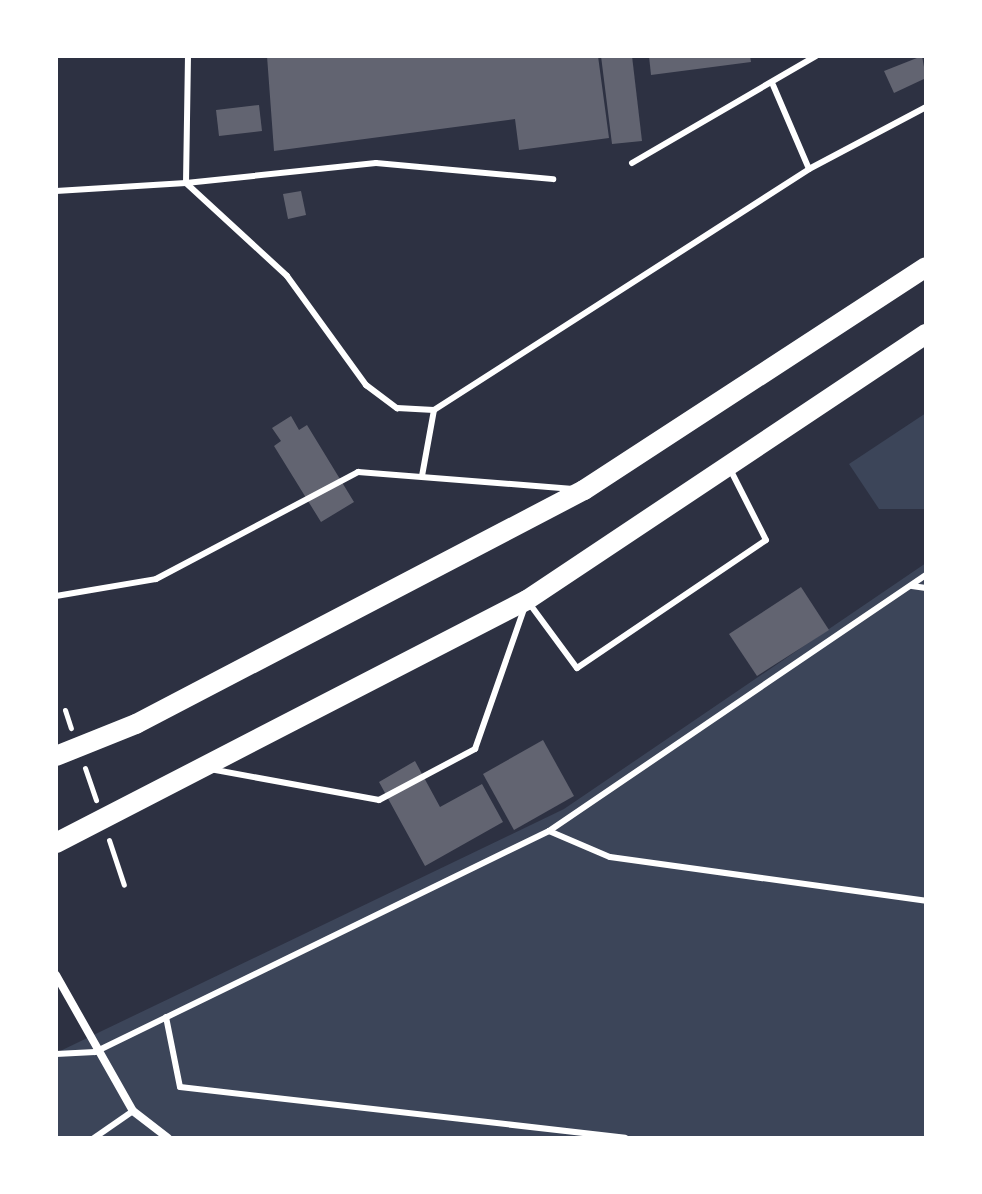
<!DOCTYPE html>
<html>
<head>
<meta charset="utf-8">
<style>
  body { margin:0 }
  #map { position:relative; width:982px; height:1194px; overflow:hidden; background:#2d3142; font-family:"Noto Sans",sans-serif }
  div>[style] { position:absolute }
  .green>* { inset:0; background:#3c4559 }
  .building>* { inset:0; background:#626471 }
  .path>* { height:5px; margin:-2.5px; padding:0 2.5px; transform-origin:2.5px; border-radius:2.5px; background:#fff }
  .service>* { height:6px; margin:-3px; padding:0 3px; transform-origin:3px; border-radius:3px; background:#fff }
  .minor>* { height:8px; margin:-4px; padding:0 4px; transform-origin:4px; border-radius:4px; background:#fff }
  .primary>* { height:20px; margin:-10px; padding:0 10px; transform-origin:10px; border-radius:10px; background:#fff }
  span { translate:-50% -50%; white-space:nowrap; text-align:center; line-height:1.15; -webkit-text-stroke:6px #fff; paint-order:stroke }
  .frame { position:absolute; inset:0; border:58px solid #fff; pointer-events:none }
</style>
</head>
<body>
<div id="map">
  <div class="green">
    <i style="clip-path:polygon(926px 413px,926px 509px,879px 509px,849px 464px)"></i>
    <i style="clip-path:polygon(926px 563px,926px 1138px,56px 1138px,56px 1053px,564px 809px)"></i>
  </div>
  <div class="building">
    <i style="clip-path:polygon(267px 56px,598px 56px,609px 138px,519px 150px,515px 119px,274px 151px)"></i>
    <i style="clip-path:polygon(601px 56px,632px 56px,642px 141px,612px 144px)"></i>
    <i style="clip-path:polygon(649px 56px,750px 56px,751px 62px,651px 75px)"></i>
    <i style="clip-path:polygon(922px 56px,926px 78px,894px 93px,884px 71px)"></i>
    <i style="clip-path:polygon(259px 105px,262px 131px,219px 136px,216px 110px)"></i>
    <i style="clip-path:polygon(301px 191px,306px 215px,288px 219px,283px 194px)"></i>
    <i style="clip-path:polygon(291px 416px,299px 430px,307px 425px,354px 502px,321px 522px,274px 446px,281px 441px,272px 428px)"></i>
    <i style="clip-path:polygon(801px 587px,829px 630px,757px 676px,729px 634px)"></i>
    <i style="clip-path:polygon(543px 740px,574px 796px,514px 830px,483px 774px)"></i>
    <i style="clip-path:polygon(415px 761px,440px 807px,482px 784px,503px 822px,425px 866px,379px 782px)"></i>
  </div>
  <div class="path">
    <i style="left:65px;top:710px;width:19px;rotate:72deg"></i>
    <i style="left:85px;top:768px;width:34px;rotate:71deg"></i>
    <i style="left:109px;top:840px;width:47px;rotate:71.6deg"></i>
  </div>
  <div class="service">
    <i style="left:773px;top:85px;width:91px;rotate:66.8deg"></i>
    <i style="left:632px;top:163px;width:213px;rotate:-30.2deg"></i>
    <i style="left:186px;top:183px;width:191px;rotate:-6deg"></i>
    <i style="left:376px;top:163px;width:178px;rotate:5.2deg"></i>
    <i style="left:186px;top:183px;width:137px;rotate:42.6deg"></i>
    <i style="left:287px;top:276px;width:135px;rotate:54.1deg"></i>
    <i style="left:366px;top:385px;width:39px;rotate:37deg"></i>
    <i style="left:397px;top:408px;width:37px;rotate:3deg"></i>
    <i style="left:56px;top:191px;width:130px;rotate:-3.5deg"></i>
    <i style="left:186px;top:183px;width:127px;rotate:-89.1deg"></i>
    <i style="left:422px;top:476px;width:67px;rotate:-79.7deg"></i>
    <i style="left:434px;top:410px;width:446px;rotate:-32.7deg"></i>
    <i style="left:809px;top:169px;width:132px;rotate:-27.9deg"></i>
    <i style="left:912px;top:586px;width:14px;rotate:8deg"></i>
    <i style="left:56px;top:596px;width:101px;rotate:-9.6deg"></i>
    <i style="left:156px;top:579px;width:229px;rotate:-27.9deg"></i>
    <i style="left:358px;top:472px;width:216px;rotate:4.5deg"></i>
    <i style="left:529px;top:603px;width:81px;rotate:53.6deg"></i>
    <i style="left:577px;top:668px;width:228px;rotate:-34.1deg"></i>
    <i style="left:766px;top:540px;width:80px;rotate:-116.9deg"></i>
    <i style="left:210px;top:769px;width:172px;rotate:10.4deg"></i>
    <i style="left:379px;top:800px;width:109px;rotate:-28deg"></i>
    <i style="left:475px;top:749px;width:148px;rotate:-70.7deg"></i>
    <i style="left:549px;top:831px;width:66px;rotate:23.1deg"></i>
    <i style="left:610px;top:857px;width:319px;rotate:7.9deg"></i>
    <i style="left:166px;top:1017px;width:71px;rotate:78.7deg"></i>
    <i style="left:180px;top:1087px;width:448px;rotate:6.5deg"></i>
    <i style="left:56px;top:1054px;width:39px;rotate:-3deg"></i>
    <i style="left:95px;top:1052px;width:505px;rotate:-25.96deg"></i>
    <i style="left:549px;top:831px;width:456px;rotate:-34.2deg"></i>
    <i style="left:94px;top:1138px;width:47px;rotate:-34.7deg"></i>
  </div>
  <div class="minor">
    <i style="left:56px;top:975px;width:156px;rotate:60.5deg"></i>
    <i style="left:133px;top:1111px;width:44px;rotate:37.6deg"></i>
  </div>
  <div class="primary">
    <i style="left:56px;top:756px;width:86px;rotate:-21.8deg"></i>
    <i style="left:136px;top:724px;width:505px;rotate:-27.58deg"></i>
    <i style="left:584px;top:490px;width:408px;rotate:-33.1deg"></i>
    <i style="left:56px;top:843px;width:530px;rotate:-27.29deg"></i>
    <i style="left:527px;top:600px;width:480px;rotate:-33.7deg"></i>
  </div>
  <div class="frame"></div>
</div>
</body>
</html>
